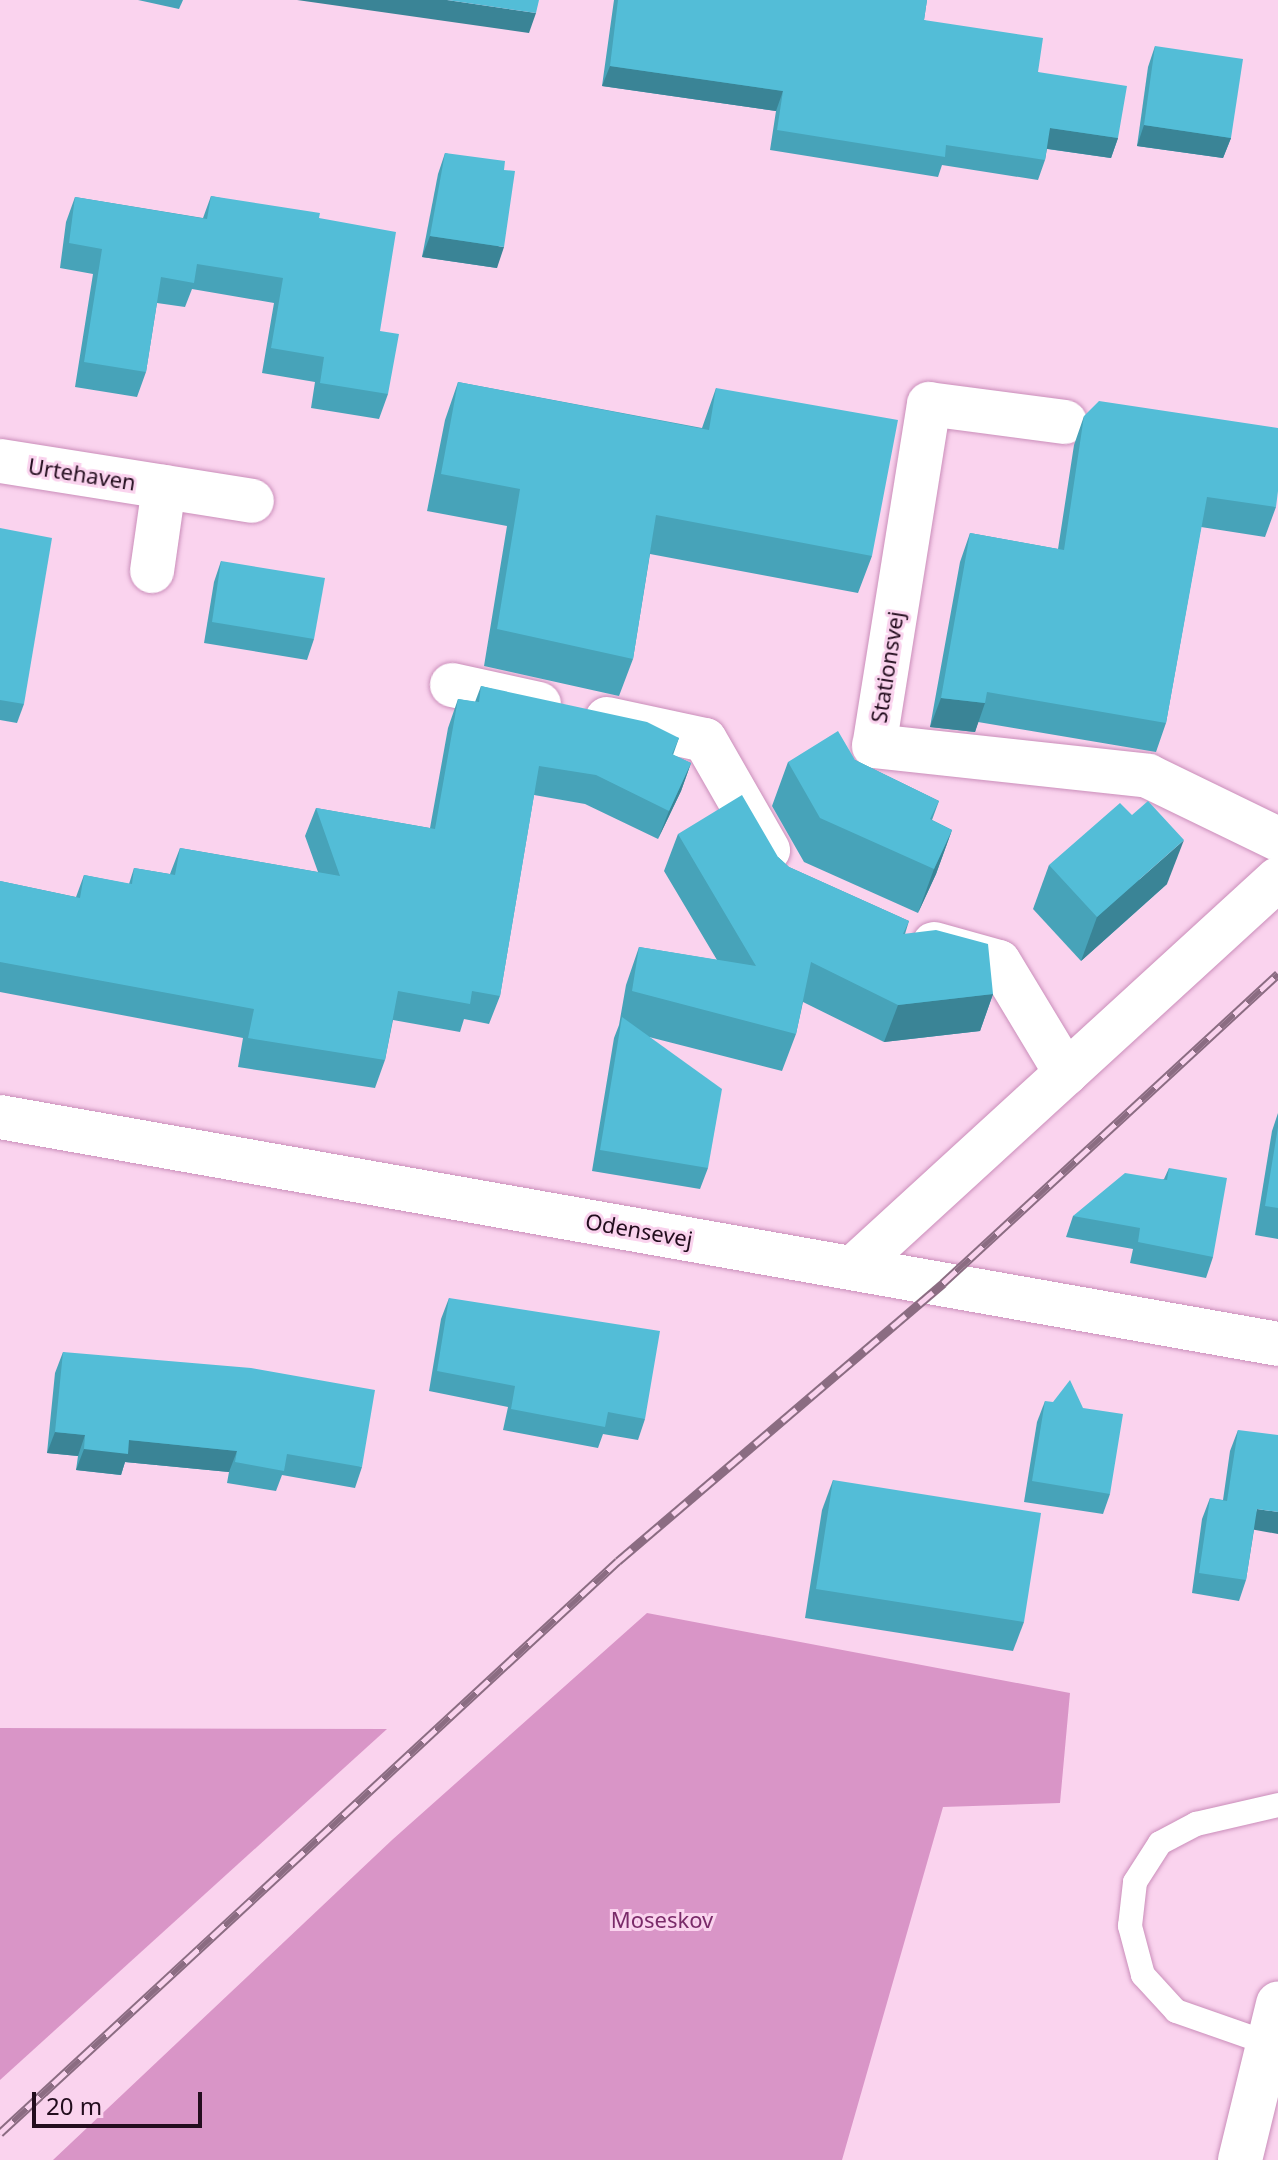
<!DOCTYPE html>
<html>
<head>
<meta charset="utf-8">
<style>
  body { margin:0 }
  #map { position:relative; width:1278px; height:2160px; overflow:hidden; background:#fad3ee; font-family:"Noto Sans",sans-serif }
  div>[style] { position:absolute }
  .forest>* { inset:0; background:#d995c7 }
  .roads { filter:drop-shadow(0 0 2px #ca8eba) drop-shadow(0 0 2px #ca8eba) }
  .lane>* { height:24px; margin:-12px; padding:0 12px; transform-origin:12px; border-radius:12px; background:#fff }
  .street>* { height:44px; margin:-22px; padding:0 22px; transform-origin:22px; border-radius:22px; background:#fff }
  .secondary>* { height:44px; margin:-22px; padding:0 22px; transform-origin:22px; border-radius:22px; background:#fff }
  .rail>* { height:9px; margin-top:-4.5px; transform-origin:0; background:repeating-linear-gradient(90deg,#fad3ee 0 18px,#8b6c82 0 36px); box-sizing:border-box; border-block:2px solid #8b6c82 }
  .wall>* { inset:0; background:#47a3b9 }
  .shaded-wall>* { inset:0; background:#3a8496 }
  .building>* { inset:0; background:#53bdd7 }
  span { translate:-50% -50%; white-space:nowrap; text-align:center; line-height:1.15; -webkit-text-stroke:6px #fad3ee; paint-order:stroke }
  .street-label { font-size:22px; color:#230d1e }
  .park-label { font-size:22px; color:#7a2b69 }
  .scale { position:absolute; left:32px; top:2092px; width:170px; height:36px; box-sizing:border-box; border:4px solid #230d1e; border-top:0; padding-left:10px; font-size:24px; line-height:28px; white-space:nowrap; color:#230d1e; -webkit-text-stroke:6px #fad3ee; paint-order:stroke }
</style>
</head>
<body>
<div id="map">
  <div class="forest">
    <i style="clip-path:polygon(647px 1613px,1070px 1693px,1060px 1803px,943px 1807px,842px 2160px,53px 2160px,392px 1840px)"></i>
    <i style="clip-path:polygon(0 1728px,387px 1729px,0 2080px)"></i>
  </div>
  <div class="roads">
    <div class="lane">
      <i style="left:1276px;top:2046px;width:106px;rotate:-160.7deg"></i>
      <i style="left:1176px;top:2011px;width:49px;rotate:-132.5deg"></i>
      <i style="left:1143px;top:1975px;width:51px;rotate:-104.9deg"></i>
      <i style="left:1130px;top:1926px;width:44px;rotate:-83.5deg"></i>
      <i style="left:1135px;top:1882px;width:46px;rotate:-57.3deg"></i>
      <i style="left:1160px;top:1843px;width:41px;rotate:-27.8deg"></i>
      <i style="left:1196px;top:1824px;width:84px;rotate:-13deg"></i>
    </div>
    <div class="street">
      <i style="left:1065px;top:422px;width:137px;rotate:-172.5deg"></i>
      <i style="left:929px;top:404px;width:346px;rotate:99.1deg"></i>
      <i style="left:874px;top:746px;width:276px;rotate:6.2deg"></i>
      <i style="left:1148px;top:776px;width:144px;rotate:25.9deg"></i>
      <i style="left:0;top:461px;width:255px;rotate:9deg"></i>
      <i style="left:152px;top:571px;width:85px;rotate:-81.9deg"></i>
      <i style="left:452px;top:685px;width:89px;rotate:12.3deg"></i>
      <i style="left:607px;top:719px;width:100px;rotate:12.1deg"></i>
      <i style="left:705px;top:740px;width:127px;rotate:60.2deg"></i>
      <i style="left:934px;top:944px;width:67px;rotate:15.5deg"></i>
      <i style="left:999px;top:962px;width:130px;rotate:58.9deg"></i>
      <i style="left:853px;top:1268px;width:576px;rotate:-42.47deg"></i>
      <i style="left:1240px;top:2160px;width:161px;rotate:-76.3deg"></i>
    </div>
    <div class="secondary">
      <i style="left:0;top:1117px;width:1298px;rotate:10.07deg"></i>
    </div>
  </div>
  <div class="rail">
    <i style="left:0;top:2133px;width:842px;rotate:-42.79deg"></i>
    <i style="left:618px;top:1561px;width:428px;rotate:-40.5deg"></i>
    <i style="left:943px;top:1283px;width:456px;rotate:-42.7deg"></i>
  </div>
  <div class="wall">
    <i style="clip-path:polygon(138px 0,183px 0,179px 9px)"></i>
    <i style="clip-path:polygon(614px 0,927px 0,924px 20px,1038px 72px,1118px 138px,1111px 158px,1047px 149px,1045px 160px,1038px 180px,942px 165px,938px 177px,770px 150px,776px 111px,602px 86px)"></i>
    <i style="clip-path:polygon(1155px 46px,1231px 138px,1223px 158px,1137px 146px,1148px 67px)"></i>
    <i style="clip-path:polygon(445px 153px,504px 170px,497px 268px,422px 257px,438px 174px)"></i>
    <i style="clip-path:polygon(211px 196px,319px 218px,380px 331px,388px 394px,379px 419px,311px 408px,315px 382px,262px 373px,274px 303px,192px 289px,185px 307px,157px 303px,146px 372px,137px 397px,75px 387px,93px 274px,60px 268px,66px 222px,75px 197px,203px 218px)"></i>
    <i style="clip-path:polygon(458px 382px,702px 428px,716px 388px,872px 556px,858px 593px,650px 554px,633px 659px,619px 696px,484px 666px,507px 526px,427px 511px,445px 420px)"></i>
    <i style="clip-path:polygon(1084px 416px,1276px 507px,1265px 537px,1201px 527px,1166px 723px,1156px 752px,978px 722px,975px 732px,930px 727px,960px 562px,970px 533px,1058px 549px,1074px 445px)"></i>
    <i style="clip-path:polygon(0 528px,24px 704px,17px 723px,0 720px)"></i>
    <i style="clip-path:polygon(221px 561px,314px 639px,307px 660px,204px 643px,214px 582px)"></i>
    <i style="clip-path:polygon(481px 686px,679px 738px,673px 755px,691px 763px,681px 791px,658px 839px,585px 804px,534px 795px,500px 996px,489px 1024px,464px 1019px,460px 1032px,393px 1020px,385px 1060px,375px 1088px,238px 1067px,243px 1038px,0 992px,0 881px,76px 897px,84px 875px,129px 884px,134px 868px,170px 874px,180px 848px,318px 872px,305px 836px,316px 808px,430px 828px,448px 728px,458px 699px,475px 702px)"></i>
    <i style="clip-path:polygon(855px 760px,939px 801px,932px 820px,952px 830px,936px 874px,918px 913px,804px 862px,772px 806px,788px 762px)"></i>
    <i style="clip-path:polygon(678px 834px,778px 857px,789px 867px,909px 921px,905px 934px,993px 994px,980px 1031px,884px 1042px,803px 1002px,796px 1034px,782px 1071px,649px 1037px,708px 1168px,700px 1189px,592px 1171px,614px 1038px,619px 1025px,626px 985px,639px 947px,717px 960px,664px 871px)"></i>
    <i style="clip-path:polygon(1049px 865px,1167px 884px,1081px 961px,1033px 909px)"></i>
    <i style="clip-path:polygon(1278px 1113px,1278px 1239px,1255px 1235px,1272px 1131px)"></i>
    <i style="clip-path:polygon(1169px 1168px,1213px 1257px,1206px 1278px,1130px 1263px,1133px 1249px,1066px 1237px,1073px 1216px,1164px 1179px)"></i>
    <i style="clip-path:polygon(449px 1298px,645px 1419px,638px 1440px,603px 1434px,598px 1448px,503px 1430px,508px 1407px,429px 1391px,441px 1319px)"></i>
    <i style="clip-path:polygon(63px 1352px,362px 1467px,355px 1488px,282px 1475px,276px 1491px,227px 1483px,229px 1472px,125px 1462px,121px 1475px,76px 1470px,78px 1456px,47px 1453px,55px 1373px)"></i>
    <i style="clip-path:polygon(1045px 1401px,1110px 1494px,1103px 1514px,1024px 1502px,1037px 1422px)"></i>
    <i style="clip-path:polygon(1238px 1430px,1254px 1530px,1246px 1580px,1239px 1601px,1192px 1593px,1202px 1519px,1210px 1498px,1223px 1500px,1230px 1451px)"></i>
    <i style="clip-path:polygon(833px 1480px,1024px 1622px,1013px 1651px,805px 1618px,822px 1510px)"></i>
  </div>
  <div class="shaded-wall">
    <i style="clip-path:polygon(297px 0,447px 0,536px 13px,529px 33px)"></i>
    <i style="clip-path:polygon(610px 66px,783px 91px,776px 111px,602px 86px)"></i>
    <i style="clip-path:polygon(1144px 125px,1231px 138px,1223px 158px,1137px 146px)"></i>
    <i style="clip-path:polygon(1050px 128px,1118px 138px,1111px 158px,1042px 148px)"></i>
    <i style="clip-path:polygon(430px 236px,504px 247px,497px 268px,422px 257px)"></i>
    <i style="clip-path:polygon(941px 698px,985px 703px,975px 732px,930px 727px)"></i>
    <i style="clip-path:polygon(691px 763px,681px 791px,658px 839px,669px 811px)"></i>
    <i style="clip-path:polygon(952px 830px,936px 874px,918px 913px,934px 869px)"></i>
    <i style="clip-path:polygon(1184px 840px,1167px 884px,1081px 961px,1097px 917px)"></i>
    <i style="clip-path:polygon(993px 994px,980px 1031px,884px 1042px,898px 1005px)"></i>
    <i style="clip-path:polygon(55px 1432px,85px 1435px,78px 1456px,47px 1453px)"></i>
    <i style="clip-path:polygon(129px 1440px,237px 1451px,229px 1472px,125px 1462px,121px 1475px,76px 1470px,84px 1449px)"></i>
    <i style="clip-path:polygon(1257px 1509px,1278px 1512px,1278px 1534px,1250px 1529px)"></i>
  </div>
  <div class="building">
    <i style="clip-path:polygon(447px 0,539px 0,536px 13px)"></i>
    <i style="clip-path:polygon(618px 0,927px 0,924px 20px,1043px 38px,1038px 72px,1127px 86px,1118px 138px,1050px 128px,1045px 160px,946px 145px,945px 157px,777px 130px,783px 91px,610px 66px)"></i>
    <i style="clip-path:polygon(1155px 46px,1243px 59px,1231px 138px,1144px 125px)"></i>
    <i style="clip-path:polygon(445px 153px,505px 161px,504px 170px,515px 171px,504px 247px,430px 236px)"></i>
    <i style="clip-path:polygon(211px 196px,320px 213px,319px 218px,396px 232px,380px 331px,399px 334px,388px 394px,320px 383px,324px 357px,271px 348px,283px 278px,197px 264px,194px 283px,161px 277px,146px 372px,84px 362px,102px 249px,69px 243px,75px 197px,207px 219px)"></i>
    <i style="clip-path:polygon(458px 382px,709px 430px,716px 388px,898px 420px,872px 556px,656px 515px,633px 659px,497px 629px,520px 489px,441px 474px)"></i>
    <i style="clip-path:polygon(1099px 401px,1278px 428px,1278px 491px,1276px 507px,1207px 497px,1166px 723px,987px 692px,985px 703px,941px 698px,970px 533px,1064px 550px,1084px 416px)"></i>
    <i style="clip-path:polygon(0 528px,52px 538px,24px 704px,0 700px)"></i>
    <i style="clip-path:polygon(221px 561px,325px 578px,314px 639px,212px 622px)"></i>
    <i style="clip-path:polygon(481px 686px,647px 722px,679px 738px,672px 754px,691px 763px,669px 811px,596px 775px,539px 766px,500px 996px,472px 991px,470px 1004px,398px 991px,385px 1060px,248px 1038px,254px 1009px,0 962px,0 881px,80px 898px,84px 875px,132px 884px,134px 868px,175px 875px,180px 848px,340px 876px,316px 808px,435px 829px,458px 699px,479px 702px)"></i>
    <i style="clip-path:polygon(838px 731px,855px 760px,939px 801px,930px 819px,952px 830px,934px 869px,820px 818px,788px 762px)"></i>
    <i style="clip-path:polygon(742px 795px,778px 857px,789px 867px,909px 921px,903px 934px,936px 930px,988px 944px,993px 994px,898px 1005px,811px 962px,796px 1034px,632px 991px,639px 947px,756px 966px,678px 834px)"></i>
    <i style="clip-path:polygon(1148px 801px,1184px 840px,1097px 917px,1049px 865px,1120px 803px,1132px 815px)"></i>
    <i style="clip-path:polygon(622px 1017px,722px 1089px,708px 1168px,600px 1150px)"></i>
    <i style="clip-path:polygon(1278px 1127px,1278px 1208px,1265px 1206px)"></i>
    <i style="clip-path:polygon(1169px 1168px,1227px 1178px,1213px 1257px,1138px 1242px,1140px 1228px,1073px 1216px,1125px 1173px,1167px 1180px)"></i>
    <i style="clip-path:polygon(449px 1298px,660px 1331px,645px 1419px,608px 1412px,605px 1427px,511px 1409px,515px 1386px,437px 1371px)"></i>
    <i style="clip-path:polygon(63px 1352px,251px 1368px,375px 1390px,362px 1467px,287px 1454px,284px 1471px,235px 1462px,237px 1451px,129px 1440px,128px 1454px,84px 1449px,85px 1435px,55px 1432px)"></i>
    <i style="clip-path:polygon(1070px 1380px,1083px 1408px,1123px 1414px,1110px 1494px,1032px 1481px,1045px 1401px,1053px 1402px)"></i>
    <i style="clip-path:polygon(1238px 1430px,1278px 1435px,1278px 1512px,1257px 1509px,1246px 1580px,1199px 1573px,1210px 1498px,1227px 1501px)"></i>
    <i style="clip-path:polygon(833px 1480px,1041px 1513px,1024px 1622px,816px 1589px)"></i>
  </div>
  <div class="street-label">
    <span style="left:82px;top:474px;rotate:9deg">Urtehaven</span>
    <span style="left:887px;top:667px;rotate:-81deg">Stationsvej</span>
    <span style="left:639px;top:1230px;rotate:10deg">Odensevej</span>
  </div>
  <div class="park-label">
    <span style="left:662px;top:1920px">Moseskov</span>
  </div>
  <div class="scale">20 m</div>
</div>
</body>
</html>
